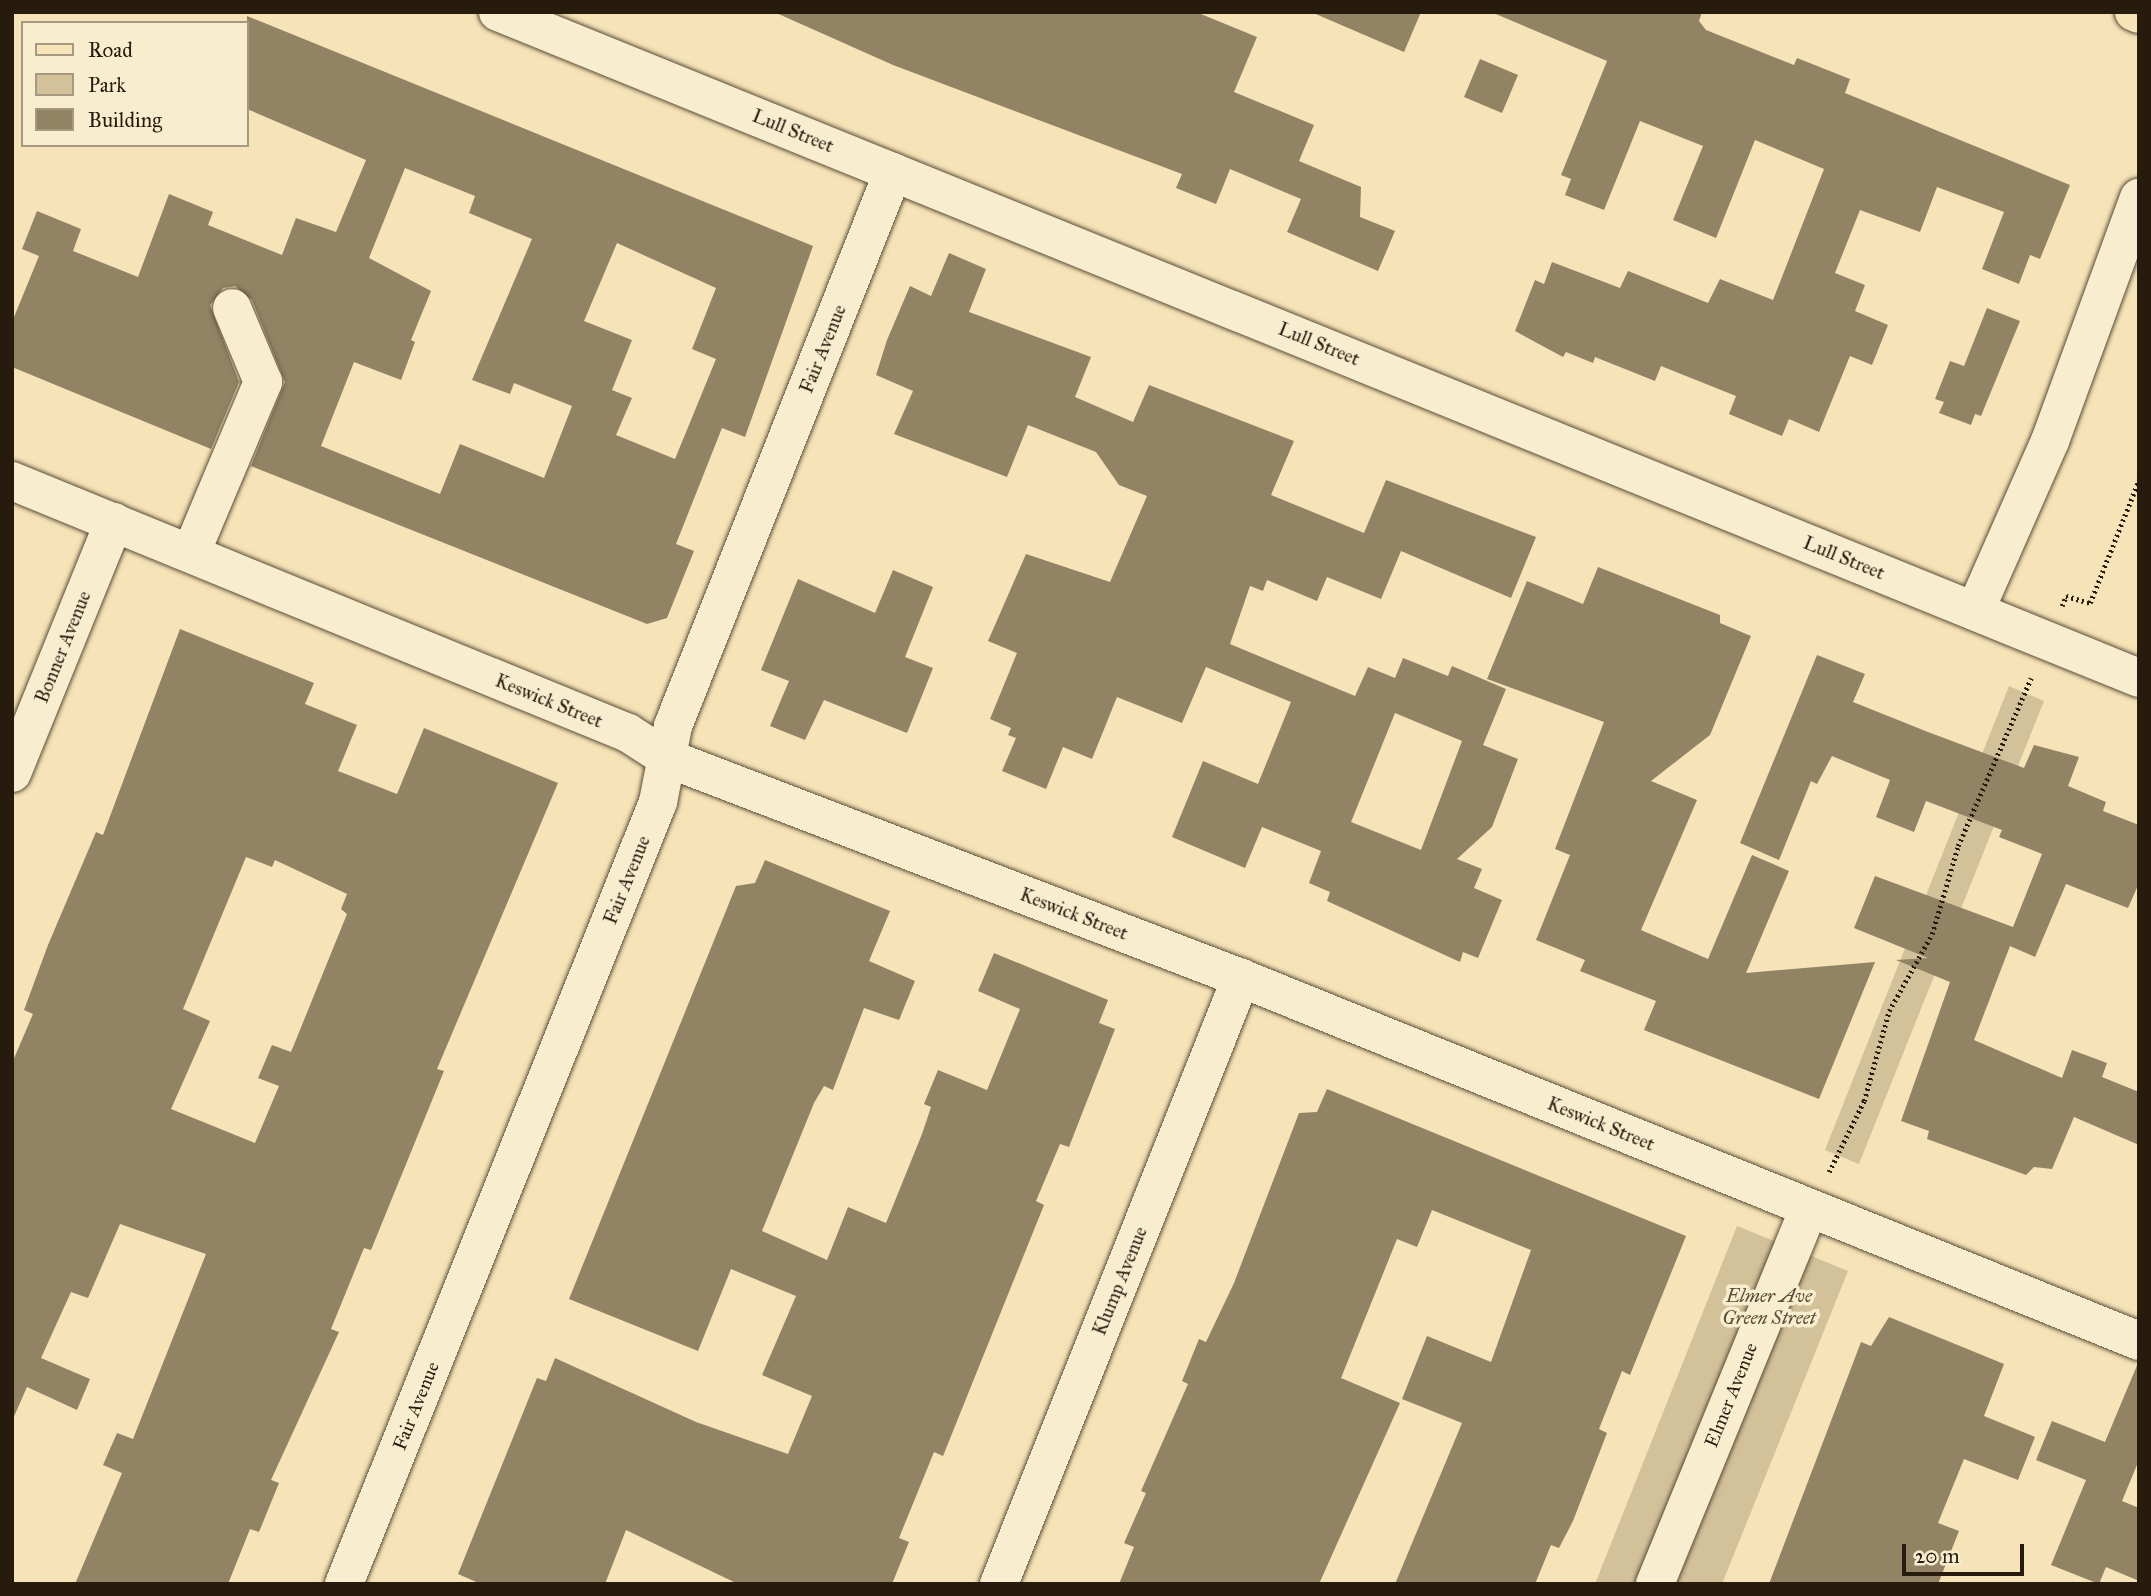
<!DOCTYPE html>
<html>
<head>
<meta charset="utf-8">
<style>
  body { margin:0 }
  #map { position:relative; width:2151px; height:1596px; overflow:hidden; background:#f6e3b7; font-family:"IM FELL Great Primer",serif }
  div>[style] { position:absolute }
  .green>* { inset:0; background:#d3c19a }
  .building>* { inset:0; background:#928365 }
  .path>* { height:4.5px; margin-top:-2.25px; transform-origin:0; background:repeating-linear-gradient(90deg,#261b0d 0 2px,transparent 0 5.5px) }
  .roads { filter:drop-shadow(0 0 2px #5a4d38) drop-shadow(0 0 2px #5a4d38) }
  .minor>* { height:38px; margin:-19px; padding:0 19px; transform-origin:19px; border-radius:19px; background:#f9edd0 }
  .major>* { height:38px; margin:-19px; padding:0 19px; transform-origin:19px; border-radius:19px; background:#f6e3b7 }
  span { translate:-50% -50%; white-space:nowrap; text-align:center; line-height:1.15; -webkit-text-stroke:7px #f9edd0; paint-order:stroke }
  .street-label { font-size:19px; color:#261b0d }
  .park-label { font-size:19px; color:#5a4d37; font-style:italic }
  .frame { position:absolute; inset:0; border:14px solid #261b0d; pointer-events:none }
  .legend { position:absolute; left:21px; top:21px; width:228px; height:126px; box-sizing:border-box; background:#f9edd0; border:2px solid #a59982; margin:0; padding:9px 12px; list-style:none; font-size:21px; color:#261b0d }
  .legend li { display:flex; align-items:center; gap:14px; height:35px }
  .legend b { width:35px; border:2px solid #a59982 }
  .scale { position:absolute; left:1902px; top:1544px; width:122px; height:32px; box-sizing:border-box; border:4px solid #261b0d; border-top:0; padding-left:9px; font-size:21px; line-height:24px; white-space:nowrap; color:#261b0d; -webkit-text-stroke:5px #f9edd0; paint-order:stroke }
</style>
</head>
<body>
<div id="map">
  <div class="green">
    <i style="clip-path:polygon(2009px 686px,2044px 701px,1859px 1164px,1825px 1150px)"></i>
    <i style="clip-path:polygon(1737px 1226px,1848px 1271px,1722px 1584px,1595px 1584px)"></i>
  </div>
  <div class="building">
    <i style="clip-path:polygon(774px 12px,1196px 12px,1257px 37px,1234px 92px,1314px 125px,1299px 161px,1361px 187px,1360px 217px,1395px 231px,1378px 271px,1287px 232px,1301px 199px,1230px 169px,1216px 204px,1176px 188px,1182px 174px,893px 65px)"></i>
    <i style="clip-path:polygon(1311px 12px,1421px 12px,1404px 52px)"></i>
    <i style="clip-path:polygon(1491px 12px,1702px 12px,1699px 21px,1706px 30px,1794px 65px,1797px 58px,1850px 79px,1845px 93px,2070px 185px,2040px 259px,2030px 255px,2019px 284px,1982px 269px,2004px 212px,1937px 187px,1920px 232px,1860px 210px,1835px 273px,1865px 285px,1855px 311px,1888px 325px,1872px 365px,1850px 356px,1819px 432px,1789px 419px,1782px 436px,1729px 414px,1736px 396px,1661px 366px,1655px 381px,1595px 357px,1593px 363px,1566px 352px,1563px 357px,1515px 331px,1535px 280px,1544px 284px,1552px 262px,1620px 288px,1628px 271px,1708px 303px,1720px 279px,1773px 300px,1824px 169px,1755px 140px,1716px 238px,1673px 220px,1703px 146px,1640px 121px,1604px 210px,1565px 195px,1571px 179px,1561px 175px,1607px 61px)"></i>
    <i style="clip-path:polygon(evenodd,247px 16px,813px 246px,745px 437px,722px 428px,676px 544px,694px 551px,667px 618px,647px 624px,251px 466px,285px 382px,252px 300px,235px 286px,223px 288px,210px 305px,239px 382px,211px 449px,12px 367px,12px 322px,39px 256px,22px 249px,37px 211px,81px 229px,73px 251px,138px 277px,169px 194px,213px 212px,208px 225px,282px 255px,296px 218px,336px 232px,366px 160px,247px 109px,247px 16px,405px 168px,475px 196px,469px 213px,532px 239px,472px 380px,510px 394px,514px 383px,572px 406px,544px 478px,460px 444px,440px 494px,321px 446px,354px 362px,401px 380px,415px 342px,411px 340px,431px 291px,369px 258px,405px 168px,247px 16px,617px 243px,716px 288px,692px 349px,716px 359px,675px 459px,616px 435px,632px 398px,612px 390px,632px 340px,584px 321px,617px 243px)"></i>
    <i style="clip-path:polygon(1480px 59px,1518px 75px,1502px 113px,1464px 97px)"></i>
    <i style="clip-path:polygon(evenodd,949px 253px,986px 269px,969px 312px,1091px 357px,1075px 397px,1133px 422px,1149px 385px,1294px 441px,1271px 495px,1364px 533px,1386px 480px,1536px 537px,1511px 598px,1401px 551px,1381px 599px,1327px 577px,1317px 601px,1267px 580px,1263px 591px,1250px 586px,1230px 644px,1355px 696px,1368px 667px,1395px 678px,1403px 658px,1448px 676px,1452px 666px,1506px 689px,1483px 745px,1518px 759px,1492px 827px,1457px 859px,1482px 869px,1474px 888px,1502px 900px,1478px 958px,1463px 952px,1460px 962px,1327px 901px,1330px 892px,1309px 883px,1321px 851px,1262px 827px,1245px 868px,1172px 837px,1203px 761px,1258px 784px,1291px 702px,1206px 667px,1182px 723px,1117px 697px,1092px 759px,1063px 747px,1046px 789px,1002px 771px,1016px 738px,1008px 735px,1011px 728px,990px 719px,1017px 653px,988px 641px,1026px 554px,1110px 582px,1147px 496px,1119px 485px,1096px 452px,1028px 425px,1007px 477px,894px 434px,913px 391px,876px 375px,887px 340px,910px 286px,931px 296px,949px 253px,1395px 713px,1462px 741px,1421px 850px,1351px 822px,1395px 713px)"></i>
    <i style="clip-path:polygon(1987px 308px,2020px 321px,1981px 416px,1975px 414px,1971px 425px,1939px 413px,1944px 402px,1935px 399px,1950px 361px,1964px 366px)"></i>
    <i style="clip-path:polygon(1598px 567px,1720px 615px,1720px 623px,1751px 636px,1710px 735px,1651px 781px,1697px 800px,1641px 930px,1708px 959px,1752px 855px,1789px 871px,1746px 973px,1875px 962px,1819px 1099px,1644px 1030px,1656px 1001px,1580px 971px,1585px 960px,1536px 940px,1570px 855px,1555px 849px,1604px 722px,1487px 679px,1527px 581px,1583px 604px)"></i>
    <i style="clip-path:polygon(893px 570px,933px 587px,905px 657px,933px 668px,907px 733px,824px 700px,805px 740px,770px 726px,789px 681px,761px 670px,798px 579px,875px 613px)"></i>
    <i style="clip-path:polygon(evenodd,180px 629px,314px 683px,305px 704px,357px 725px,338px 771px,397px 794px,424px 728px,558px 783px,437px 1069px,444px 1071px,371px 1250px,364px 1248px,331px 1329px,339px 1332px,271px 1480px,279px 1483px,259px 1532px,250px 1529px,228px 1584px,75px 1584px,122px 1473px,103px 1465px,117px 1433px,133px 1439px,206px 1254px,120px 1224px,88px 1298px,71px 1292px,41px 1358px,90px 1379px,77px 1410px,27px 1387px,12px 1421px,12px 1063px,33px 1014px,24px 1010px,48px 945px,96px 832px,103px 835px,180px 629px,246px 857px,272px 867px,275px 860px,347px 894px,341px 909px,347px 914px,291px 1052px,272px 1045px,258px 1078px,279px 1086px,255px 1143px,171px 1109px,210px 1021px,183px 1009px,246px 857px)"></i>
    <i style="clip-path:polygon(1817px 655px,1865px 674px,1853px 702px,1928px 732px,2024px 768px,2034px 745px,2079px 757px,2068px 786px,2106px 802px,2103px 811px,2139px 825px,2139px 883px,2128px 908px,2066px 884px,2035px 957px,2010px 946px,1974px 1040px,2062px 1078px,2072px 1050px,2107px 1063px,2102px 1077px,2139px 1092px,2139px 1145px,2074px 1117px,2052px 1169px,2034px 1167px,2026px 1175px,1927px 1139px,1929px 1131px,1901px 1121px,1950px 982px,1896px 960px,1928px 958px,1854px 928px,1875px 876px,2013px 927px,2042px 854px,1999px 837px,2002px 830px,1926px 801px,1914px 832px,1876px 817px,1890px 780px,1832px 756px,1817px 784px,1811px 781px,1779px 860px,1740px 843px)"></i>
    <i style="clip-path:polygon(765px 860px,890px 911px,869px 961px,915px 981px,899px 1020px,864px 1008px,833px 1090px,824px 1086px,814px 1103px,762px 1231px,827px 1260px,848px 1207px,886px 1223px,922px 1134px,931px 1107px,924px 1104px,938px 1070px,987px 1090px,1020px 1009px,978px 991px,994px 953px,1108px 1000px,1099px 1023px,1115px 1029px,1069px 1147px,1060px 1144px,1036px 1201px,1044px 1205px,943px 1456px,934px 1452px,899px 1538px,909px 1542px,892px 1584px,738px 1584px,626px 1530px,605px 1584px,481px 1584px,458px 1574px,537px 1378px,546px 1381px,555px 1358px,696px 1422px,788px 1454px,812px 1396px,762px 1375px,796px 1296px,731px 1269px,698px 1351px,569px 1299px,736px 886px,755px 883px)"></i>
    <i style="clip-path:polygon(1327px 1089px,1686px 1236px,1630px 1375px,1622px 1371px,1599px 1429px,1607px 1433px,1573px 1521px,1559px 1548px,1551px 1545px,1535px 1584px,1395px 1584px,1462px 1423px,1402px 1399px,1427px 1336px,1491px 1362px,1531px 1250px,1432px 1210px,1417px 1247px,1397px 1239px,1341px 1378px,1400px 1403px,1319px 1584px,1119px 1584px,1134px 1547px,1124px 1543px,1146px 1493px,1141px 1491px,1188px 1384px,1182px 1381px,1199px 1339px,1206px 1342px,1234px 1283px,1299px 1113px,1317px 1112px)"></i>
    <i style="clip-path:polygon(1889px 1317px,2004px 1364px,1984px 1416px,2035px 1437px,2018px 1480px,1964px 1459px,1938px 1523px,1959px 1531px,1938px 1584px,1769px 1584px,1861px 1342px,1871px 1346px)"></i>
    <i style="clip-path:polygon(2138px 1363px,2139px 1460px,2122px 1501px,2139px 1508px,2139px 1581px,2106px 1567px,2099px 1584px,2051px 1565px,2086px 1480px,2036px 1460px,2052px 1421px,2105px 1442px)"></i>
  </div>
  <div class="path">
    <i style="left:2062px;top:606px;width:11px;rotate:-68deg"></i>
    <i style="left:2066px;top:596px;width:25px;rotate:16deg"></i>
    <i style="left:2090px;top:603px;width:132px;rotate:-68.3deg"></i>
    <i style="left:1829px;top:1172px;width:79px;rotate:-63.8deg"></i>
    <i style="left:1864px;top:1101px;width:93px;rotate:-74.5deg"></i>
    <i style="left:1889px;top:1011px;width:88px;rotate:-60.8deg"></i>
    <i style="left:1932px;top:934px;width:92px;rotate:-73.5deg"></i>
    <i style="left:1958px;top:846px;width:183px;rotate:-66.5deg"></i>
  </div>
  <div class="roads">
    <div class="minor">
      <i style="left:498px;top:12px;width:1771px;rotate:22.09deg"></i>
      <i style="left:12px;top:481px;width:666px;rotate:22.25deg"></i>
      <i style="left:628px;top:733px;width:46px;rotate:32.7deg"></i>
      <i style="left:667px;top:758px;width:615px;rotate:20.97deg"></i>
      <i style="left:1241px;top:978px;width:969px;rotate:22.01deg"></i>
      <i style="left:191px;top:553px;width:186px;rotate:-67.2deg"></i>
      <i style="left:263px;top:382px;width:80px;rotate:-112.7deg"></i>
      <i style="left:1975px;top:611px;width:186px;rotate:-66.2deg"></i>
      <i style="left:2050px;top:441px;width:259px;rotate:-69.9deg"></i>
      <i style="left:12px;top:773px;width:271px;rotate:-67.9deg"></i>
      <i style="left:344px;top:1584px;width:843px;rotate:-68.12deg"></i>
      <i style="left:658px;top:802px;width:77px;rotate:-78.8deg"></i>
      <i style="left:673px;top:726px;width:596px;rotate:-68.34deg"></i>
      <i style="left:999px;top:1584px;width:653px;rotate:-68.23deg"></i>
      <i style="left:1655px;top:1584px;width:406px;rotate:-67.7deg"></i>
    </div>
    <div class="major">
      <i style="left:2134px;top:12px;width:5px;rotate:22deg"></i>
    </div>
  </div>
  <div class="street-label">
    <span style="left:793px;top:131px;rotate:22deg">Lull Street</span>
    <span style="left:1319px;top:344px;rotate:22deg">Lull Street</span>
    <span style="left:823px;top:349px;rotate:-68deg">Fair Avenue</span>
    <span style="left:1844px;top:558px;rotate:22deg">Lull Street</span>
    <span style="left:63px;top:647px;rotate:-68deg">Bonner Avenue</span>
    <span style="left:549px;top:701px;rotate:22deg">Keswick Street</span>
    <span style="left:627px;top:880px;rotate:-68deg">Fair Avenue</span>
    <span style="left:1074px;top:914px;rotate:21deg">Keswick Street</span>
    <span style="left:1601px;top:1124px;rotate:22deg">Keswick Street</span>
    <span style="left:1120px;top:1281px;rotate:-68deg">Klump Avenue</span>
    <span style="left:1731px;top:1395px;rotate:-68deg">Elmer Avenue</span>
    <span style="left:416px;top:1406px;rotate:-68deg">Fair Avenue</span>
  </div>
  <div class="park-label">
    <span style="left:1769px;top:1307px">Elmer Ave<br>Green Street</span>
  </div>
  <div class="frame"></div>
  <ul class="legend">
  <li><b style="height:9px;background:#f6e3b7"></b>Road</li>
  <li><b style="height:19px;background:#d3c19a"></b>Park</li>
  <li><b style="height:19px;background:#928365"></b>Building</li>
  </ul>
  <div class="scale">20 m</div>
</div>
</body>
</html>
